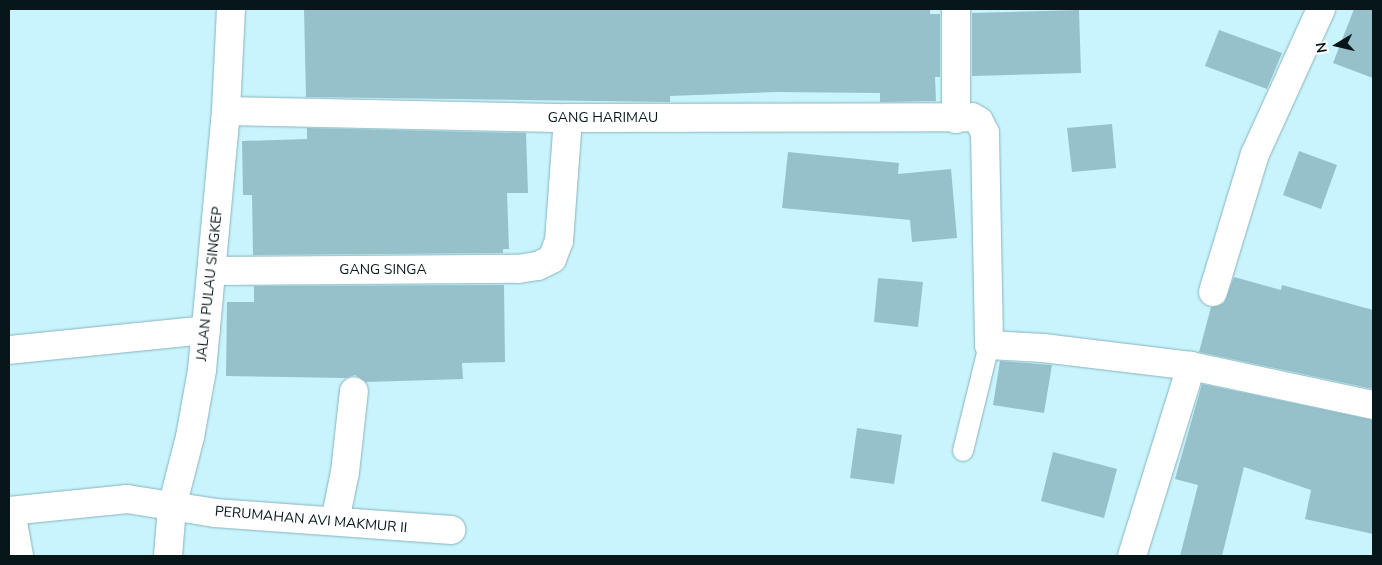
<!DOCTYPE html>
<html>
<head>
<meta charset="utf-8">
<style>
  body { margin:0 }
  #map { position:relative; width:1382px; height:565px; overflow:hidden; background:#c8f4fd; font-family:"Nunito Sans",sans-serif }
  div>[style] { position:absolute }
  .building>* { inset:0; background:#97c1ca }
  .roads { filter:drop-shadow(0 0 1px #89b3bc) drop-shadow(0 0 1px #89b3bc) }
  .service>* { height:20px; margin:-10px; padding:0 10px; transform-origin:10px; border-radius:10px; background:#fff }
  .minor>* { height:28px; margin:-14px; padding:0 14px; transform-origin:14px; border-radius:14px; background:#fff }
  .tertiary>* { height:28px; margin:-14px; padding:0 14px; transform-origin:14px; border-radius:14px; background:#fff }
  span { translate:-50% -50%; white-space:nowrap; text-align:center; line-height:1.15; -webkit-text-stroke:4px #fff; paint-order:stroke }
  .street-label { font-size:14px; color:#061619 }
  .frame { position:absolute; inset:0; border:10px solid #061619; pointer-events:none }
  .north { position:absolute; left:1312px; top:20px; width:50px; height:50px; -webkit-text-stroke:4px #fff; paint-order:stroke; rotate:261deg; font-size:14px; font-weight:700; line-height:20px; text-align:center; color:#061619 }
  .north::after { content:''; display:block; margin:auto; width:18px; height:22px; background:#061619; clip-path:polygon(50% 0,100% 100%,50% 72%,0 100%) }
</style>
</head>
<body>
<div id="map">
  <div class="building">
    <i style="clip-path:polygon(304px 9px,930px 9px,930px 14px,940px 14px,940px 77px,935px 77px,936px 101px,880px 102px,880px 93px,776px 92px,670px 96px,670px 102px,306px 97px)"></i>
    <i style="clip-path:polygon(1354px 9px,1373px 9px,1373px 78px,1333px 63px)"></i>
    <i style="clip-path:polygon(1079px 10px,1081px 73px,972px 76px,972px 13px)"></i>
    <i style="clip-path:polygon(1219px 30px,1282px 53px,1267px 89px,1205px 66px)"></i>
    <i style="clip-path:polygon(1112px 124px,1116px 168px,1072px 172px,1067px 128px)"></i>
    <i style="clip-path:polygon(307px 128px,526px 133px,528px 193px,507px 193px,509px 249px,503px 249px,503px 253px,253px 255px,252px 195px,243px 195px,242px 141px,307px 139px)"></i>
    <i style="clip-path:polygon(1299px 151px,1337px 165px,1321px 209px,1283px 195px)"></i>
    <i style="clip-path:polygon(788px 152px,899px 163px,898px 174px,951px 169px,957px 238px,912px 242px,910px 220px,782px 208px)"></i>
    <i style="clip-path:polygon(1234px 277px,1281px 290px,1282px 285px,1373px 310px,1373px 389px,1199px 352px,1211px 307px,1224px 303px)"></i>
    <i style="clip-path:polygon(878px 278px,923px 282px,918px 327px,874px 322px)"></i>
    <i style="clip-path:polygon(504px 285px,505px 362px,462px 363px,463px 379px,366px 382px,355px 375px,346px 378px,226px 376px,227px 302px,254px 302px,254px 286px)"></i>
    <i style="clip-path:polygon(1000px 361px,1052px 365px,1044px 413px,993px 405px)"></i>
    <i style="clip-path:polygon(1202px 384px,1373px 420px,1373px 534px,1305px 519px,1311px 490px,1244px 467px,1222px 556px,1180px 556px,1198px 485px,1175px 479px)"></i>
    <i style="clip-path:polygon(857px 428px,902px 435px,894px 484px,850px 478px)"></i>
    <i style="clip-path:polygon(1053px 452px,1117px 469px,1104px 518px,1041px 501px)"></i>
  </div>
  <div class="roads">
    <div class="service">
      <i style="left:963px;top:451px;width:109px;rotate:-76.2deg"></i>
    </div>
    <div class="minor">
      <i style="left:226px;top:111px;width:342px;rotate:1.2deg"></i>
      <i style="left:568px;top:118px;width:404px;rotate:-0.1deg"></i>
      <i style="left:972px;top:117px;width:8px;rotate:30deg"></i>
      <i style="left:979px;top:121px;width:13px;rotate:63deg"></i>
      <i style="left:985px;top:133px;width:212px;rotate:88.9deg"></i>
      <i style="left:989px;top:345px;width:54px;rotate:3.2deg"></i>
      <i style="left:1043px;top:348px;width:149px;rotate:6.9deg"></i>
      <i style="left:1191px;top:366px;width:186px;rotate:12.1deg"></i>
      <i style="left:956px;top:119px;width:110px;rotate:-90deg"></i>
      <i style="left:213px;top:271px;width:305px;rotate:-0.4deg"></i>
      <i style="left:518px;top:269px;width:20px;rotate:-9deg"></i>
      <i style="left:538px;top:266px;width:16px;rotate:-27deg"></i>
      <i style="left:552px;top:259px;width:19px;rotate:-69deg"></i>
      <i style="left:559px;top:241px;width:123px;rotate:-85.8deg"></i>
      <i style="left:1213px;top:292px;width:144px;rotate:-73.1deg"></i>
      <i style="left:1255px;top:154px;width:159px;rotate:-65.5deg"></i>
      <i style="left:9px;top:350px;width:198px;rotate:-5.8deg"></i>
      <i style="left:9px;top:511px;width:119px;rotate:-5.8deg"></i>
      <i style="left:127px;top:499px;width:89px;rotate:9deg"></i>
      <i style="left:215px;top:513px;width:237px;rotate:4.1deg"></i>
      <i style="left:11px;top:511px;width:46px;rotate:79.9deg"></i>
      <i style="left:335px;top:521px;width:50px;rotate:-78.5deg"></i>
      <i style="left:345px;top:472px;width:81px;rotate:-83.7deg"></i>
      <i style="left:1132px;top:556px;width:199px;rotate:-72.7deg"></i>
    </div>
    <div class="tertiary">
      <i style="left:168px;top:556px;width:49px;rotate:-85.3deg"></i>
      <i style="left:172px;top:507px;width:72px;rotate:-75.6deg"></i>
      <i style="left:190px;top:437px;width:68px;rotate:-79.8deg"></i>
      <i style="left:202px;top:370px;width:260px;rotate:-84.7deg"></i>
      <i style="left:226px;top:111px;width:102px;rotate:-87.2deg"></i>
    </div>
  </div>
  <div class="street-label">
    <span style="left:603px;top:118px">GANG HARIMAU</span>
    <span style="left:383px;top:270px">GANG SINGA</span>
    <span style="left:210px;top:284px;rotate:-84deg">JALAN PULAU SINGKEP</span>
    <span style="left:311px;top:520px;rotate:5deg">PERUMAHAN AVI MAKMUR II</span>
  </div>
  <div class="frame"></div>
  <div class="north">N</div>
</div>
</body>
</html>
